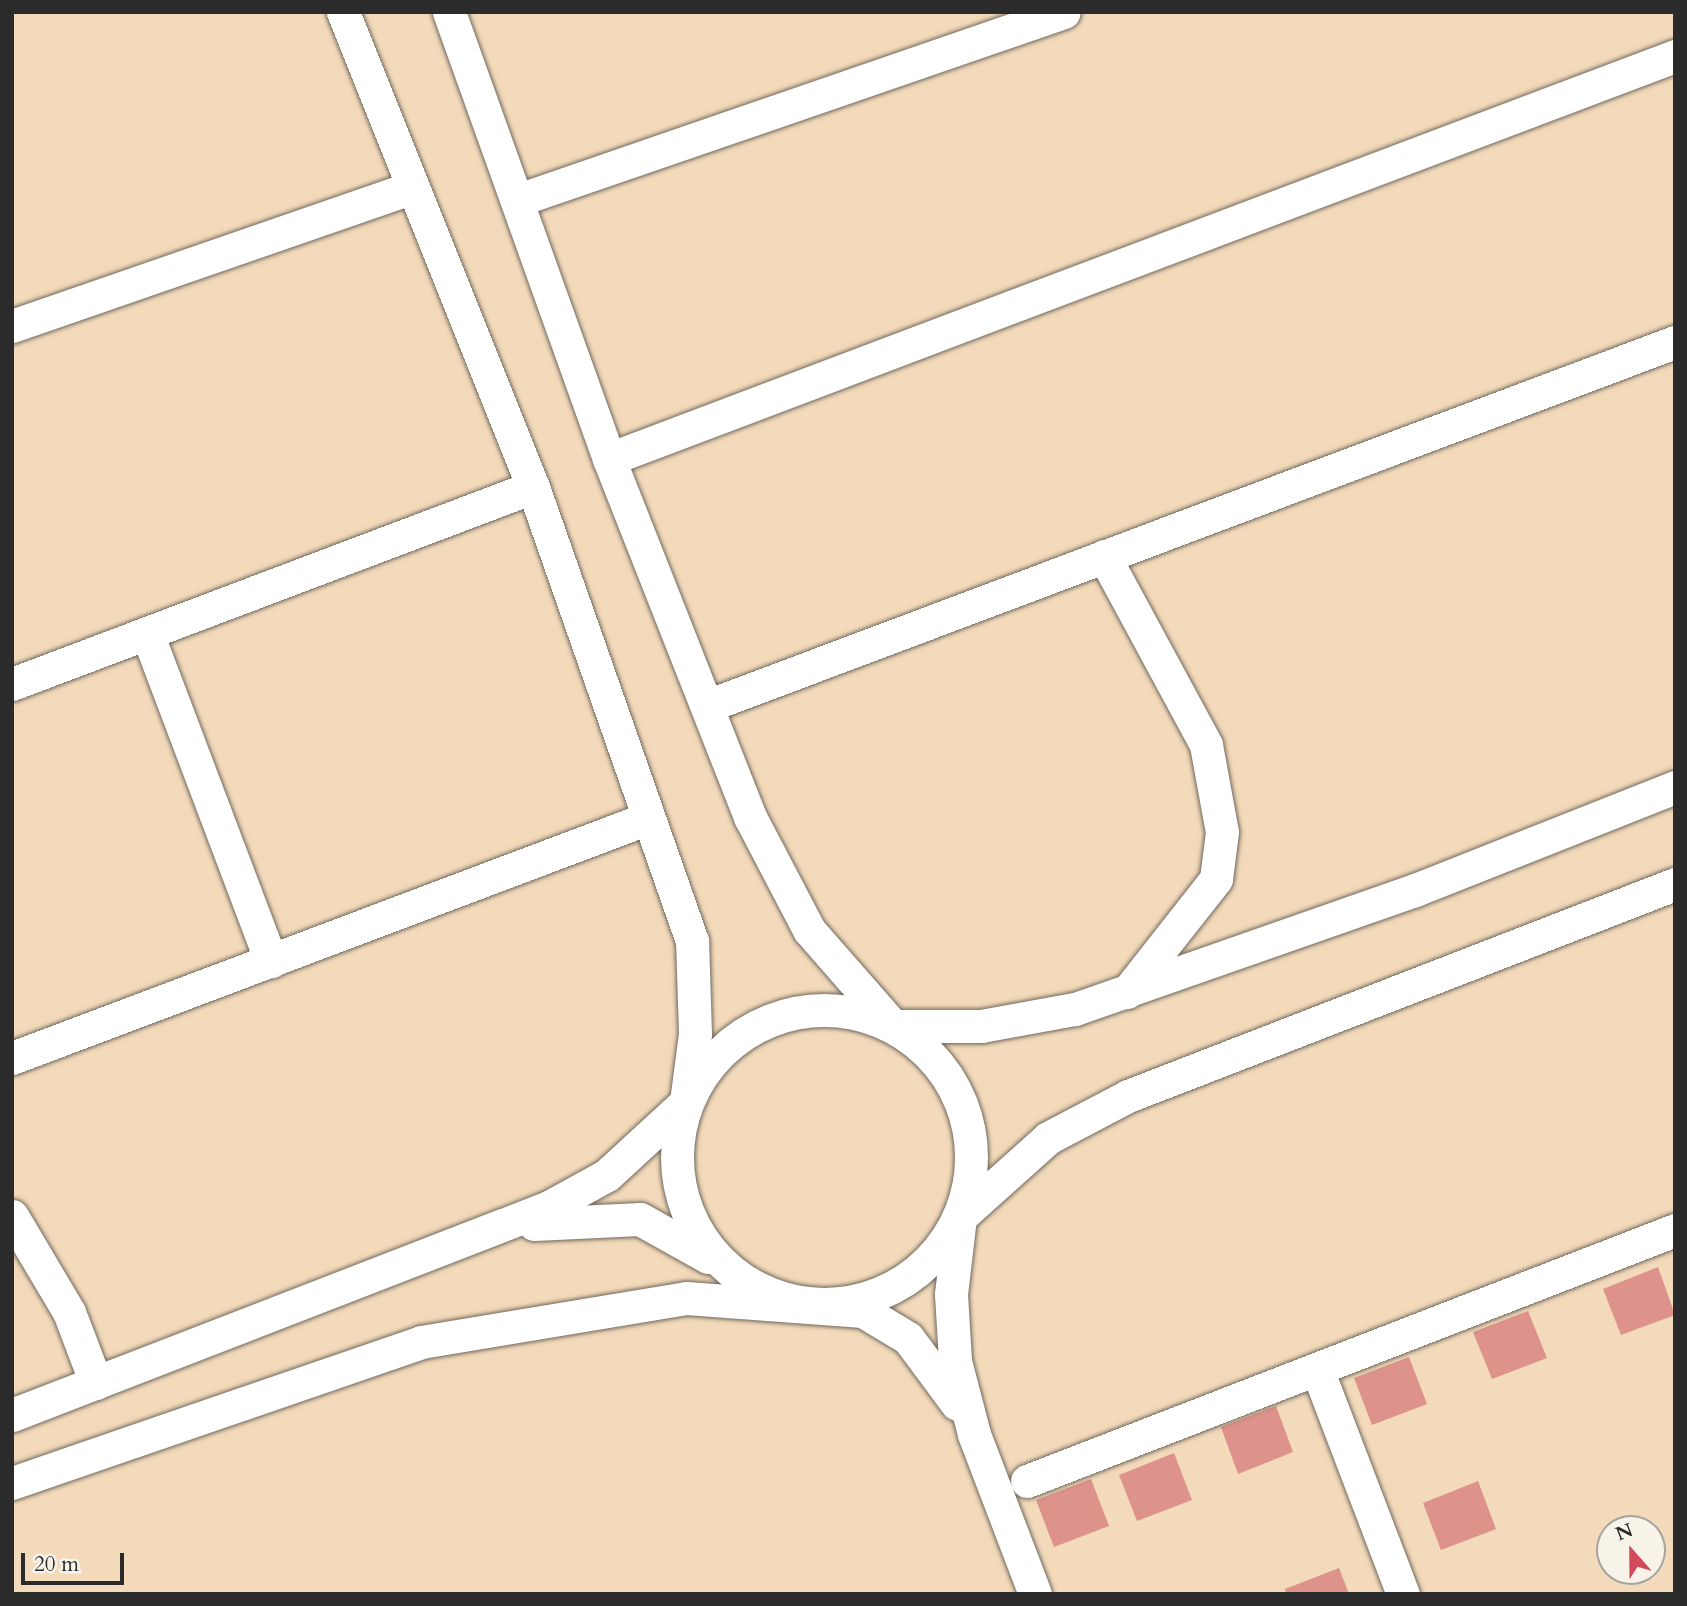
<!DOCTYPE html>
<html>
<head>
<meta charset="utf-8">
<style>
  body { margin:0 }
  #map { position:relative; width:1687px; height:1606px; overflow:hidden; background:#f3daba; font-family:Cardo,serif }
  div>[style] { position:absolute }
  .building>* { inset:0; background:#dd928b }
  .roads { filter:drop-shadow(0 0 2px #71685d) drop-shadow(0 0 2px #71685d) }
  .minor>* { height:33px; margin:-16.5px; padding:0 16.5px; transform-origin:16.5px; border-radius:16.5px; background:#fff }
  .minor>.ring { margin:-16.5px; padding:0; box-sizing:content-box; background:none; border:33px solid #fff; border-radius:50% }
  span { translate:-50% -50%; white-space:nowrap; text-align:center; line-height:1.15; -webkit-text-stroke:5px #f7f3e8; paint-order:stroke }
  .frame { position:absolute; inset:0; border:14px solid #2b2b2b; pointer-events:none }
  .north { position:absolute; left:1596px; top:1515px; width:70px; height:70px; box-sizing:border-box; background:#f7f3e8; border:2px solid #a5a39c; border-radius:50%; rotate:339deg; font-size:19px; font-weight:700; line-height:28px; text-align:center; color:#2b2b2b }
  .north::after { content:''; display:block; margin:auto; width:24px; height:32px; background:#d1495b; clip-path:polygon(50% 0,100% 100%,50% 72%,0 100%) }
  .scale { position:absolute; left:21px; top:1553px; width:103px; height:32px; box-sizing:border-box; border:4px solid #2b2b2b; border-top:0; padding-left:9px; font-size:21px; line-height:24px; white-space:nowrap; color:#2b2b2b; -webkit-text-stroke:5px #f7f3e8; paint-order:stroke }
</style>
</head>
<body>
<div id="map">
  <div class="building">
    <i style="clip-path:polygon(1658px 1267px,1675px 1315px,1621px 1335px,1603px 1289px)"></i>
    <i style="clip-path:polygon(1528px 1311px,1547px 1358px,1492px 1379px,1473px 1332px)"></i>
    <i style="clip-path:polygon(1409px 1357px,1427px 1404px,1372px 1425px,1354px 1378px)"></i>
    <i style="clip-path:polygon(1276px 1406px,1293px 1452px,1238px 1474px,1221px 1427px)"></i>
    <i style="clip-path:polygon(1174px 1453px,1192px 1500px,1137px 1521px,1119px 1475px)"></i>
    <i style="clip-path:polygon(1091px 1479px,1109px 1526px,1054px 1547px,1036px 1500px)"></i>
    <i style="clip-path:polygon(1478px 1481px,1496px 1529px,1441px 1550px,1423px 1503px)"></i>
    <i style="clip-path:polygon(1339px 1568px,1349px 1594px,1286px 1594px,1285px 1589px)"></i>
  </div>
  <div class="roads">
    <div class="minor">
      <i style="left:449px;top:12px;width:475px;rotate:70.3deg"></i>
      <i style="left:609px;top:459px;width:385px;rotate:68.5deg"></i>
      <i style="left:750px;top:817px;width:127px;rotate:62.4deg"></i>
      <i style="left:809px;top:930px;width:128px;rotate:48.8deg"></i>
      <i style="left:893px;top:1026px;width:88px"></i>
      <i style="left:981px;top:1026px;width:96px;rotate:-10.3deg"></i>
      <i style="left:1075px;top:1009px;width:360px;rotate:-19.3deg"></i>
      <i style="left:1415px;top:890px;width:280px;rotate:-21.6deg"></i>
      <i style="left:518px;top:200px;width:577px;rotate:-19deg"></i>
      <i style="left:12px;top:326px;width:424px;rotate:-19.1deg"></i>
      <i style="left:609px;top:459px;width:1140px;rotate:-20.71deg"></i>
      <i style="left:1104px;top:556px;width:215px;rotate:61.6deg"></i>
      <i style="left:1206px;top:745px;width:88px;rotate:79.6deg"></i>
      <i style="left:1222px;top:832px;width:47px;rotate:97.3deg"></i>
      <i style="left:1216px;top:879px;width:144px;rotate:128.2deg"></i>
      <i style="left:147px;top:633px;width:351px;rotate:69.3deg"></i>
      <i style="left:12px;top:684px;width:557px;rotate:-20.71deg"></i>
      <i style="left:707px;top:706px;width:1034px;rotate:-20.61deg"></i>
      <i class="ring" style="left:677px;top:1010px;width:261px;height:261px"></i>
      <i style="left:12px;top:1058px;width:678px;rotate:-20.66deg"></i>
      <i style="left:12px;top:1216px;width:112px;rotate:59.3deg"></i>
      <i style="left:69px;top:1312px;width:76px;rotate:69.2deg"></i>
      <i style="left:534px;top:1224px;width:106px;rotate:-2.7deg"></i>
      <i style="left:640px;top:1219px;width:78px;rotate:29.2deg"></i>
      <i style="left:1317px;top:1369px;width:241px;rotate:69.1deg"></i>
      <i style="left:12px;top:1415px;width:576px;rotate:-21.17deg"></i>
      <i style="left:549px;top:1207px;width:66px;rotate:-28.9deg"></i>
      <i style="left:607px;top:1175px;width:108px;rotate:-42.7deg"></i>
      <i style="left:686px;top:1102px;width:69px;rotate:-82.5deg"></i>
      <i style="left:695px;top:1034px;width:93px;rotate:-91.8deg"></i>
      <i style="left:692px;top:941px;width:481px;rotate:-109.3deg"></i>
      <i style="left:533px;top:487px;width:512px;rotate:-111.8deg"></i>
      <i style="left:1027px;top:1481px;width:695px;rotate:-21.17deg"></i>
      <i style="left:12px;top:1483px;width:433px;rotate:-19deg"></i>
      <i style="left:421px;top:1342px;width:269px;rotate:-9.4deg"></i>
      <i style="left:686px;top:1298px;width:177px;rotate:4.2deg"></i>
      <i style="left:863px;top:1311px;width:52px;rotate:31deg"></i>
      <i style="left:908px;top:1338px;width:82px;rotate:53.4deg"></i>
      <i style="left:1035px;top:1594px;width:171px;rotate:-110.9deg"></i>
      <i style="left:974px;top:1434px;width:75px;rotate:-104.6deg"></i>
      <i style="left:955px;top:1361px;width:67px;rotate:-93.4deg"></i>
      <i style="left:951px;top:1294px;width:78px;rotate:-83.3deg"></i>
      <i style="left:960px;top:1217px;width:118px;rotate:-41.9deg"></i>
      <i style="left:1048px;top:1138px;width:90px;rotate:-27.7deg"></i>
      <i style="left:1128px;top:1096px;width:587px;rotate:-21.18deg"></i>
    </div>
  </div>
  <div class="frame"></div>
  <div class="north">N</div>
  <div class="scale">20 m</div>
</div>
</body>
</html>
